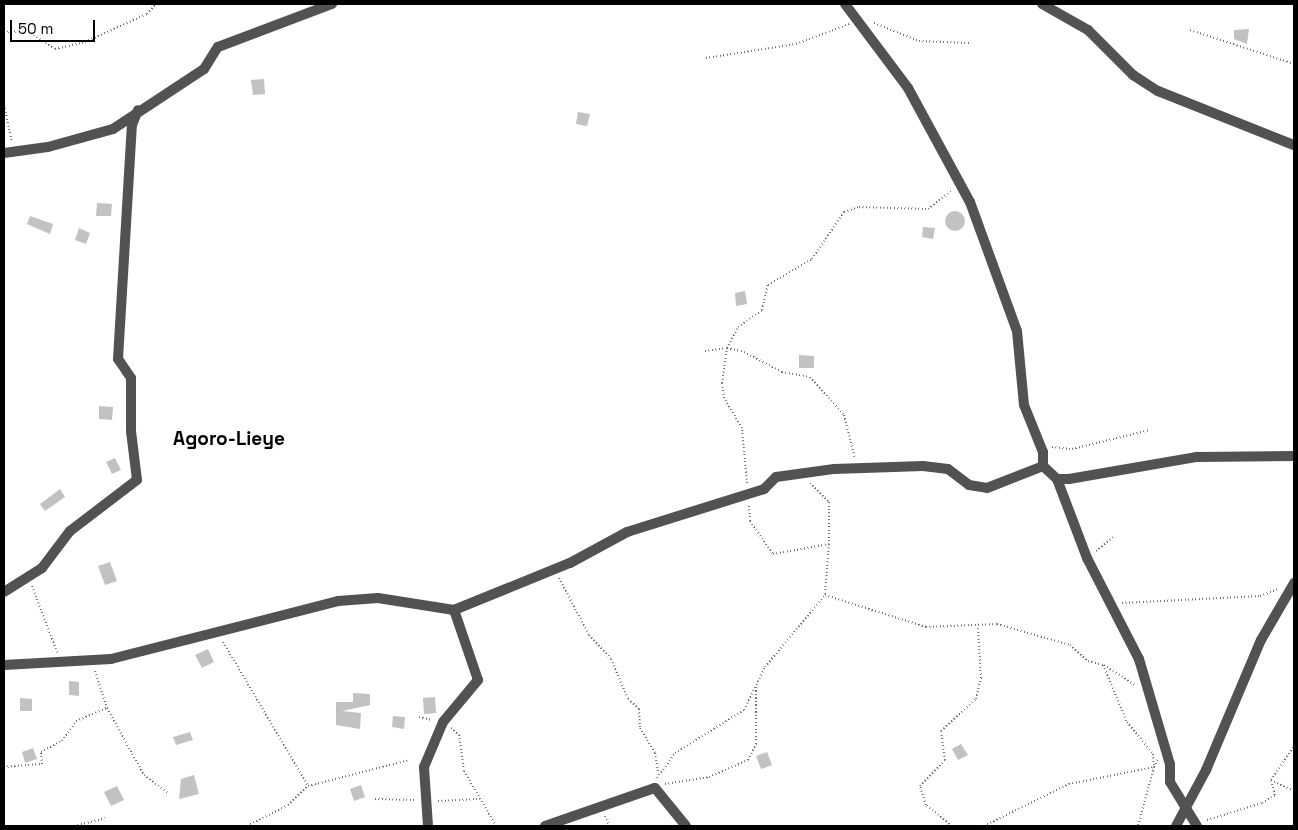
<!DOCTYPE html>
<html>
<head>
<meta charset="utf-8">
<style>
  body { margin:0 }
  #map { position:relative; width:1298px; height:830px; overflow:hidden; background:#fff; font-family:"Space Grotesk",sans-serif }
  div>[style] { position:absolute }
  .building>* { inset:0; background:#c2c2c2 }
  .round { border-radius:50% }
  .path>* { height:2px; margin-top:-1px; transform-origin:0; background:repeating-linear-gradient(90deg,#747474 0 1px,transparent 0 3.5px) }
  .street>* { height:10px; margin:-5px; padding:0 5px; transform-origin:5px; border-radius:5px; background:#525252 }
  span { translate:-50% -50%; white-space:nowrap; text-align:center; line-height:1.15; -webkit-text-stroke:4.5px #fff; paint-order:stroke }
  .quarter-label { font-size:19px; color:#000; font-weight:700 }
  .frame { position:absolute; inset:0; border:5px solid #000; pointer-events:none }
  .scale { position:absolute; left:10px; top:20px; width:85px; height:22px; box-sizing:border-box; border:2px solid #000; border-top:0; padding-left:6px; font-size:15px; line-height:18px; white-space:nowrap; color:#000; -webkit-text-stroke:4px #fff; paint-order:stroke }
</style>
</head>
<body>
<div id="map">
  <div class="building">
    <i style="clip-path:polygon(1249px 29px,1247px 44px,1234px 39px,1234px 30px)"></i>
    <i style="clip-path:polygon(264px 79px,265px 94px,253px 95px,251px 80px)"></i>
    <i style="clip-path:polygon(578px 112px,590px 114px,587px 126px,576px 124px)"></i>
    <i style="clip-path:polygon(97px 203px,112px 204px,111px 216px,96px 216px)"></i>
    <i class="round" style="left:945px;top:211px;width:20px;height:20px"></i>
    <i style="clip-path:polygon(30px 216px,53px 224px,50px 234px,27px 224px)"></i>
    <i style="clip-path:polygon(923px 227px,935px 228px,933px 239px,922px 237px)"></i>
    <i style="clip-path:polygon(79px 228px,90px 233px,86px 244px,75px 240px)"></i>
    <i style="clip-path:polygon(745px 291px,747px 304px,736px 306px,735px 293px)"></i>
    <i style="clip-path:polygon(799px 355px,814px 356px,814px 368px,799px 368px)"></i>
    <i style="clip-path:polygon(99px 406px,113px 407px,112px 420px,99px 419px)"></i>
    <i style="clip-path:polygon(115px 458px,121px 470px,112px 474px,106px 462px)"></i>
    <i style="clip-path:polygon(60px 489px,65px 497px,45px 511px,40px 504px)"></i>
    <i style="clip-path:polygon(110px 562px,117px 581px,105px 585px,98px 566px)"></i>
    <i style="clip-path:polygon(208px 649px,214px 662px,202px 668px,195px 655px)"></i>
    <i style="clip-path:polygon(69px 681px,79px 682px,79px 696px,69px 695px)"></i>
    <i style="clip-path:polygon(353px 693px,370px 694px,370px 705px,342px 711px,361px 713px,360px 729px,336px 725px,336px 702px,353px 702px)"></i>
    <i style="clip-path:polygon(435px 697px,436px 713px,424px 714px,423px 698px)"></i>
    <i style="clip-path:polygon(20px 698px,32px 699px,32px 711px,20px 711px)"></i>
    <i style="clip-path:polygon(393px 716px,405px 717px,404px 729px,392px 727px)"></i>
    <i style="clip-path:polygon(190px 732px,193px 740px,176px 745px,173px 737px)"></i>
    <i style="clip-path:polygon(961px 744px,968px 755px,958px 760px,952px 749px)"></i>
    <i style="clip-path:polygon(33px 748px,37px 759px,25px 763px,22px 752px)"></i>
    <i style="clip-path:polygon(767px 752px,772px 765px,761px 769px,756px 756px)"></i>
    <i style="clip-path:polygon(194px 775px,199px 794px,179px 799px,181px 779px)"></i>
    <i style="clip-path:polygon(361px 785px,365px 797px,354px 801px,350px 789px)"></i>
    <i style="clip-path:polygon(117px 786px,124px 800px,111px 806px,104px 792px)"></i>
  </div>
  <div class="path">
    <i style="left:874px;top:23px;width:48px;rotate:21.8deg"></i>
    <i style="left:919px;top:41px;width:51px;rotate:2.2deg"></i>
    <i style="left:1190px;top:30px;width:109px;rotate:18.1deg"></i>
    <i style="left:4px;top:32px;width:24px;rotate:-2deg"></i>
    <i style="left:28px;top:31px;width:32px;rotate:34deg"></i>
    <i style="left:55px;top:49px;width:31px;rotate:-13deg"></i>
    <i style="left:85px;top:42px;width:68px;rotate:-24.3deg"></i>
    <i style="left:147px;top:14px;width:13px;rotate:-48deg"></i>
    <i style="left:706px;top:58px;width:91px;rotate:-8.8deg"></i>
    <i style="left:796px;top:44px;width:57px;rotate:-20.7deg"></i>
    <i style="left:4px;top:105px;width:38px;rotate:78deg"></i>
    <i style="left:705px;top:351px;width:22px;rotate:-8deg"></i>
    <i style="left:727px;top:348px;width:17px;rotate:13deg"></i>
    <i style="left:744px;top:352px;width:43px;rotate:27.8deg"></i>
    <i style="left:782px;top:372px;width:28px;rotate:10deg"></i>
    <i style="left:810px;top:377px;width:51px;rotate:48.2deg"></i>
    <i style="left:844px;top:415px;width:44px;rotate:75.7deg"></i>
    <i style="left:1052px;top:447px;width:20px;rotate:6deg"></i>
    <i style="left:1072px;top:449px;width:80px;rotate:-13.7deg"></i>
    <i style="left:747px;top:483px;width:55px;rotate:-95.2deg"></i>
    <i style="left:742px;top:428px;width:35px;rotate:-121deg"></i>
    <i style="left:724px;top:398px;width:15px;rotate:-98deg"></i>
    <i style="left:722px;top:383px;width:35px;rotate:-82deg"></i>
    <i style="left:727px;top:348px;width:24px;rotate:-62deg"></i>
    <i style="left:738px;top:327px;width:29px;rotate:-35deg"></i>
    <i style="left:762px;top:310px;width:26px;rotate:-77deg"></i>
    <i style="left:768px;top:285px;width:51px;rotate:-30.6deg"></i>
    <i style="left:812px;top:259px;width:57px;rotate:-55.8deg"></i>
    <i style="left:844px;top:212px;width:16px;rotate:-18deg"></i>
    <i style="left:859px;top:207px;width:69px;rotate:1.7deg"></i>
    <i style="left:928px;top:209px;width:31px;rotate:-38deg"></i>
    <i style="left:810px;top:483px;width:27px;rotate:45deg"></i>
    <i style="left:829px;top:502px;width:41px;rotate:90deg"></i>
    <i style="left:749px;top:506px;width:15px;rotate:86deg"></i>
    <i style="left:750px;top:521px;width:40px;rotate:55.1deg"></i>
    <i style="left:773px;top:554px;width:57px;rotate:-10.1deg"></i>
    <i style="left:829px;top:544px;width:50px;rotate:94.6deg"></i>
    <i style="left:1096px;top:551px;width:22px;rotate:-39deg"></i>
    <i style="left:559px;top:578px;width:64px;rotate:62.2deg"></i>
    <i style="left:589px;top:635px;width:33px;rotate:47deg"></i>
    <i style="left:611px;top:659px;width:43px;rotate:67deg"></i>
    <i style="left:628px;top:699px;width:15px;rotate:42deg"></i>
    <i style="left:639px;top:709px;width:19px;rotate:87deg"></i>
    <i style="left:640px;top:728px;width:29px;rotate:59deg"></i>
    <i style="left:655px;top:753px;width:20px;rotate:81deg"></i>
    <i style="left:32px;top:586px;width:71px;rotate:69.3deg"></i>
    <i style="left:1122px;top:603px;width:138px;rotate:-2.9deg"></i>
    <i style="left:1260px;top:596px;width:19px;rotate:-21deg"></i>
    <i style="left:223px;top:642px;width:167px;rotate:59.4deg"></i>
    <i style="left:308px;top:786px;width:104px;rotate:-14.4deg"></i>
    <i style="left:1104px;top:665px;width:38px;rotate:33deg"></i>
    <i style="left:95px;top:671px;width:39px;rotate:72deg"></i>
    <i style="left:107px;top:708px;width:77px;rotate:61.1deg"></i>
    <i style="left:144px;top:775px;width:30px;rotate:37deg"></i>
    <i style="left:419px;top:717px;width:13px;rotate:13deg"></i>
    <i style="left:451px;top:728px;width:11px;rotate:41deg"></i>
    <i style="left:459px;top:735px;width:36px;rotate:82deg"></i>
    <i style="left:464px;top:771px;width:64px;rotate:59.8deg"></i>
    <i style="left:4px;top:767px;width:38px;rotate:-5deg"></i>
    <i style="left:42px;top:764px;width:12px;rotate:-95deg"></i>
    <i style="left:41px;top:752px;width:24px;rotate:-28deg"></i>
    <i style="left:62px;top:741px;width:24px;rotate:-55deg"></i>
    <i style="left:76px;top:721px;width:34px;rotate:-23deg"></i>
    <i style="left:657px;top:778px;width:31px;rotate:-54deg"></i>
    <i style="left:675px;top:753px;width:81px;rotate:-31.9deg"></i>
    <i style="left:744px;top:710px;width:48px;rotate:-64deg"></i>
    <i style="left:765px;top:667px;width:94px;rotate:-50.2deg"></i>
    <i style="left:825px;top:595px;width:106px;rotate:17.6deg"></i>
    <i style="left:926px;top:627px;width:71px;rotate:-2.4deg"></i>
    <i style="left:997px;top:624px;width:76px;rotate:16deg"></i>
    <i style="left:1070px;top:645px;width:24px;rotate:42deg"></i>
    <i style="left:1088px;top:661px;width:16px;rotate:15deg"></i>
    <i style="left:1103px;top:665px;width:62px;rotate:67.2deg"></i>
    <i style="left:1127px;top:722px;width:41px;rotate:50.9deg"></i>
    <i style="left:1153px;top:754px;width:13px;rotate:86deg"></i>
    <i style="left:1154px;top:767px;width:61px;rotate:105.2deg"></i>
    <i style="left:1271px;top:780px;width:41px;rotate:-55.9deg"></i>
    <i style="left:665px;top:784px;width:45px;rotate:-9deg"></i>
    <i style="left:709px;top:777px;width:43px;rotate:-23.6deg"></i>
    <i style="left:748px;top:760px;width:18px;rotate:-63deg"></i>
    <i style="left:756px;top:744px;width:59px;rotate:-90deg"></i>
    <i style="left:375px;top:799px;width:41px;rotate:1.4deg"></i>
    <i style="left:438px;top:801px;width:40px;rotate:-2.9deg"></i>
    <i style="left:605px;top:816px;width:11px;rotate:68deg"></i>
    <i style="left:1207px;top:820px;width:58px;rotate:-17.2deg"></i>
    <i style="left:1262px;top:803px;width:15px;rotate:-32deg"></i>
    <i style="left:1275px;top:795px;width:16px;rotate:-105deg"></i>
    <i style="left:1271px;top:780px;width:25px;rotate:26deg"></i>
    <i style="left:74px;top:826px;width:32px;rotate:-14deg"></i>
    <i style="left:247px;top:826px;width:46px;rotate:-27.1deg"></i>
    <i style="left:288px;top:805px;width:28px;rotate:-44deg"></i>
    <i style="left:952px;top:826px;width:33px;rotate:-141deg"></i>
    <i style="left:926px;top:805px;width:20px;rotate:-108deg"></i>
    <i style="left:920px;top:786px;width:36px;rotate:-46deg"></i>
    <i style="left:945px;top:760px;width:29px;rotate:-98deg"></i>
    <i style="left:941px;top:731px;width:47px;rotate:-42.4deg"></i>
    <i style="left:976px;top:699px;width:22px;rotate:-77deg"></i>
    <i style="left:981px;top:678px;width:50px;rotate:-93.4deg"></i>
    <i style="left:984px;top:826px;width:95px;rotate:-26.3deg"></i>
    <i style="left:1069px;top:784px;width:87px;rotate:-11.3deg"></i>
    <i style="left:1154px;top:767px;width:9px;rotate:-63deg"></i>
  </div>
  <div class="street">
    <i style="left:845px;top:4px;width:105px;rotate:53.1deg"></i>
    <i style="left:908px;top:88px;width:130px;rotate:61.5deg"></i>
    <i style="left:970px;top:202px;width:137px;rotate:70deg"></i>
    <i style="left:1017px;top:331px;width:74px;rotate:84.6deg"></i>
    <i style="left:1024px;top:405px;width:51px;rotate:68deg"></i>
    <i style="left:1043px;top:452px;width:14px;rotate:90deg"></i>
    <i style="left:1042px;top:4px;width:53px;rotate:29.5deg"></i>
    <i style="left:1088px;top:30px;width:64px;rotate:45deg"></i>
    <i style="left:1133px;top:75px;width:30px;rotate:33deg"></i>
    <i style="left:1158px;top:91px;width:146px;rotate:21.7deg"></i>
    <i style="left:4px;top:153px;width:44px;rotate:-7.8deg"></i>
    <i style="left:48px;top:147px;width:67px;rotate:-15.5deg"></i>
    <i style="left:113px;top:129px;width:109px;rotate:-33.4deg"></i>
    <i style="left:204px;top:69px;width:26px;rotate:-58deg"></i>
    <i style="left:218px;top:47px;width:122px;rotate:-20.7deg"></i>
    <i style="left:1043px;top:466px;width:19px;rotate:43deg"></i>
    <i style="left:1057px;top:479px;width:12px"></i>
    <i style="left:1069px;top:479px;width:130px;rotate:-9.8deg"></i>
    <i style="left:1197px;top:457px;width:97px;rotate:-0.6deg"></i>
    <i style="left:1057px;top:479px;width:85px;rotate:69.2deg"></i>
    <i style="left:1087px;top:558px;width:114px;rotate:62.8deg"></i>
    <i style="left:1139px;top:659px;width:109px;rotate:73.6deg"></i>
    <i style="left:1170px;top:764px;width:18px;rotate:90deg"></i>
    <i style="left:1170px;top:782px;width:52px;rotate:58.5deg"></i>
    <i style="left:4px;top:592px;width:45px;rotate:-32.3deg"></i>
    <i style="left:42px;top:568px;width:46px;rotate:-52.9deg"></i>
    <i style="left:70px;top:531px;width:84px;rotate:-37.3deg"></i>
    <i style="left:137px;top:480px;width:49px;rotate:-97deg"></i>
    <i style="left:131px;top:431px;width:53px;rotate:-90deg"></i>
    <i style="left:131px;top:378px;width:23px;rotate:-124deg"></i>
    <i style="left:118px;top:359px;width:234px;rotate:-86.6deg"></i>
    <i style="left:132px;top:125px;width:16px;rotate:-68deg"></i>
    <i style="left:4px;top:665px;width:107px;rotate:-3.2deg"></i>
    <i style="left:111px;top:659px;width:234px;rotate:-14.3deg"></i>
    <i style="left:338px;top:601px;width:40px;rotate:-4.3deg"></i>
    <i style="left:378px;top:598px;width:77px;rotate:9deg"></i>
    <i style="left:454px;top:610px;width:125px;rotate:-22.1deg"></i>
    <i style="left:570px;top:563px;width:65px;rotate:-28.5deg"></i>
    <i style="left:627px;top:532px;width:144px;rotate:-17.4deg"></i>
    <i style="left:764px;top:489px;width:17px;rotate:-45deg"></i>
    <i style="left:776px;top:477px;width:59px;rotate:-7.9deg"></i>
    <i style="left:834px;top:469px;width:89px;rotate:-1.9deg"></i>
    <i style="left:923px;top:466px;width:25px;rotate:7deg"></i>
    <i style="left:948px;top:469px;width:26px;rotate:37deg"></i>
    <i style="left:969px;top:485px;width:18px;rotate:9deg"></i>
    <i style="left:987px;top:488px;width:60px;rotate:-21.4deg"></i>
    <i style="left:428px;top:826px;width:59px;rotate:-93.9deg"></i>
    <i style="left:424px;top:767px;width:49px;rotate:-67.1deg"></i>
    <i style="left:443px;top:722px;width:55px;rotate:-50.2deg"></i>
    <i style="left:478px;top:680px;width:74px;rotate:-108.9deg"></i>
    <i style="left:545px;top:826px;width:116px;rotate:-19.1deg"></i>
    <i style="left:655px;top:788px;width:49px;rotate:50.8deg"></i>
    <i style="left:1176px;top:826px;width:64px;rotate:-61.8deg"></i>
    <i style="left:1206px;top:770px;width:141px;rotate:-67.1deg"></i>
    <i style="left:1261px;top:640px;width:66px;rotate:-59.9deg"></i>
  </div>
  <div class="quarter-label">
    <span style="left:229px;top:439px">Agoro-Lieye</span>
  </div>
  <div class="frame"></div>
  <div class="scale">50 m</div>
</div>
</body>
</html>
